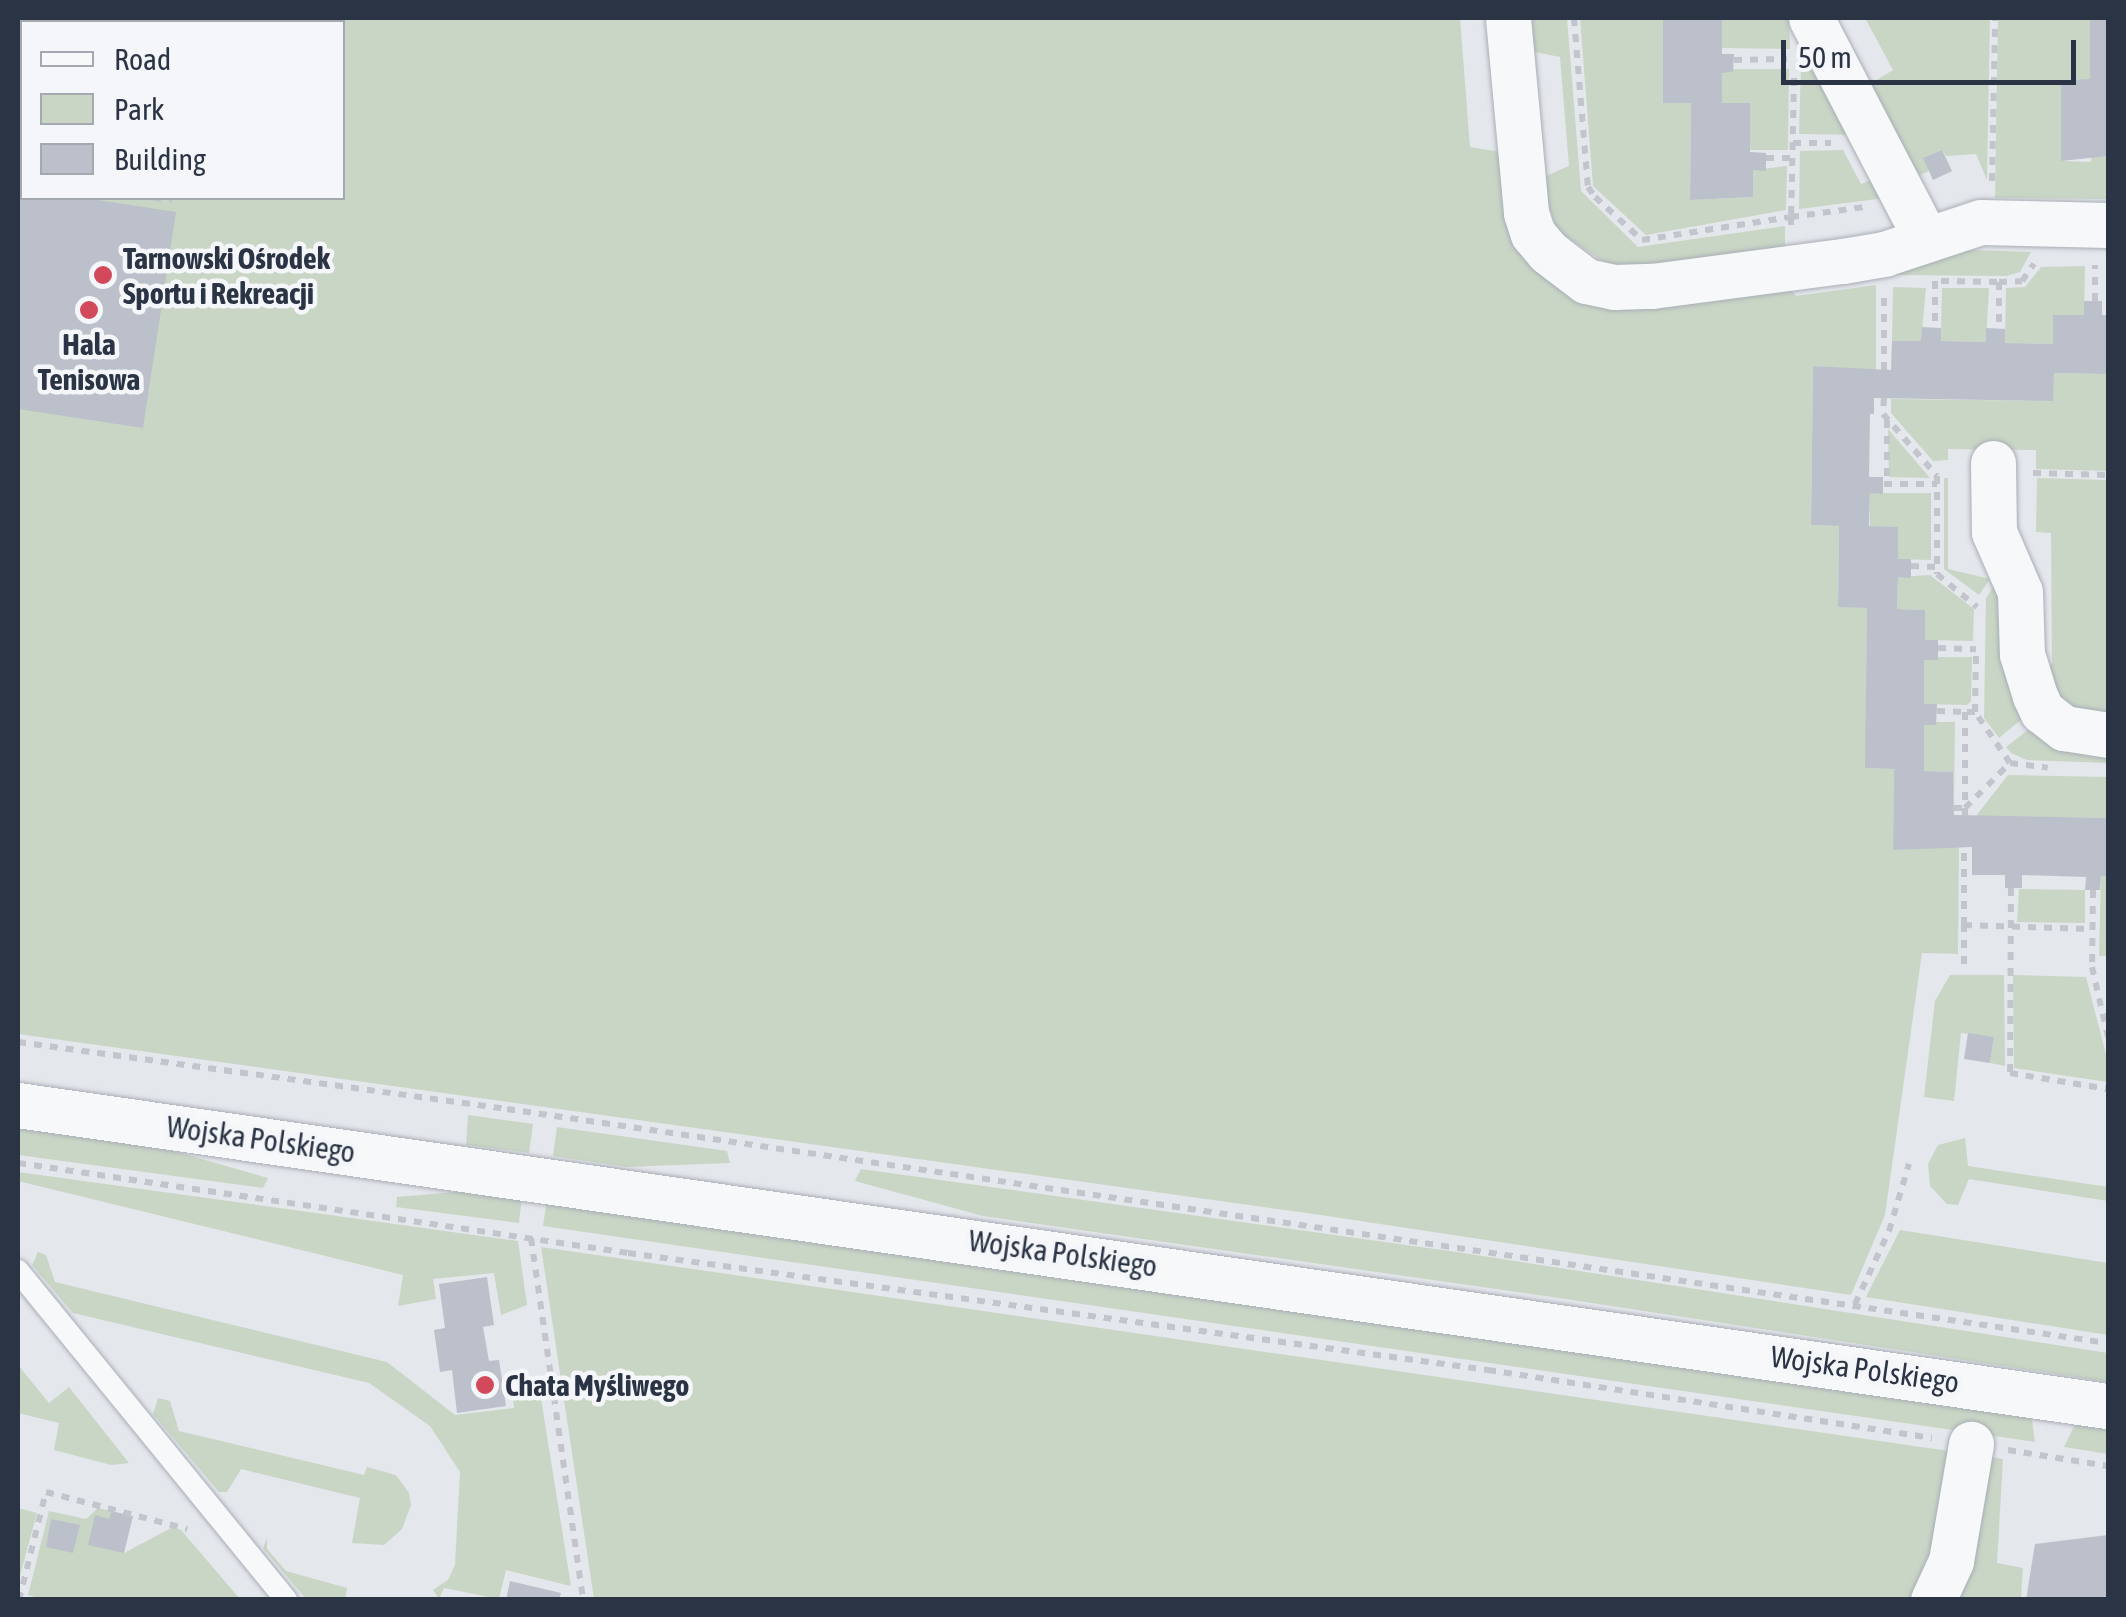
<!DOCTYPE html>
<html>
<head>
<meta charset="utf-8">
<style>
  body { margin:0 }
  #map { position:relative; width:2126px; height:1617px; overflow:hidden; background:#e4e7ec; font-family:"Asap Condensed",sans-serif }
  div>[style] { position:absolute }
  .green>* { inset:0; background:#c9d6c5 }
  .building>* { inset:0; background:#bbc0ca }
  .path>* { height:6px; margin-top:-3px; transform-origin:0; background:repeating-linear-gradient(90deg,#c2c5cb 0 8px,transparent 0 16px) }
  .roads { filter:drop-shadow(0 0 2px #a9aeb7) drop-shadow(0 0 2px #a9aeb7) }
  .lane>* { height:22px; margin:-11px; padding:0 11px; transform-origin:11px; border-radius:11px; background:#f7f8fa }
  .street>* { height:45px; margin:-22.5px; padding:0 22.5px; transform-origin:22.5px; border-radius:22.5px; background:#f7f8fa }
  .dots>* { width:28px; height:28px; translate:-50% -50%; box-sizing:border-box; border:5px solid #f4f6f9; border-radius:50% }
  span { translate:-50% -50%; white-space:nowrap; text-align:center; line-height:1.15; -webkit-text-stroke:9px #f4f6f9; paint-order:stroke }
  .poi-label { font-size:30px; color:#2b3445; font-weight:700 }
  .left { translate:0 -50%; text-align:left }
  .street-label { font-size:30px; color:#2b3445 }
  .frame { position:absolute; inset:0; border:20px solid #2b3445; pointer-events:none }
  .legend { position:absolute; left:20px; top:20px; width:325px; height:180px; box-sizing:border-box; background:#f4f6f9; border:2px solid #a4a8b1; margin:0; padding:12px 18px; list-style:none; font-size:30px; color:#2b3445 }
  .legend li { display:flex; align-items:center; gap:20px; height:50px }
  .legend b { width:50px; border:2px solid #a4a8b1 }
  .scale { position:absolute; left:1781px; top:40px; width:295px; height:45px; box-sizing:border-box; border:5px solid #2b3445; border-top:0; padding-left:12px; font-size:30px; line-height:35px; white-space:nowrap; color:#2b3445; -webkit-text-stroke:8px #f4f6f9; paint-order:stroke }
</style>
</head>
<body>
<div id="map">
  <div class="green">
    <i style="clip-path:polygon(evenodd,18px 18px,1460px 18px,1470px 147px,1500px 152px,1538px 263px,1791px 290px,1796px 296px,1876px 285px,1876px 370px,1813px 366px,1811px 525px,1839px 526px,1838px 606px,1867px 608px,1866px 768px,1894px 769px,1893px 850px,1959px 846px,1958px 954px,1922px 953px,1885px 1215px,1851px 1295px,1314px 1214px,18px 1034px,18px 18px,22px 22px,342px 22px,342px 198px,22px 198px,22px 22px)"></i>
    <i style="clip-path:polygon(1527px 18px,1567px 18px,1581px 191px,1638px 247px,1785px 226px,1785px 250px,1641px 268px,1608px 265px,1557px 230px,1539px 179px,1569px 166px,1560px 57px,1530px 51px)"></i>
    <i style="clip-path:polygon(1580px 18px,1663px 18px,1663px 103px,1691px 103px,1690px 200px,1753px 197px,1753px 170px,1787px 166px,1786px 210px,1646px 235px,1593px 186px)"></i>
    <i style="clip-path:polygon(1722px 18px,1789px 18px,1790px 49px,1721px 48px)"></i>
    <i style="clip-path:polygon(1865px 18px,1990px 18px,1987px 180px,1976px 154px,1946px 156px,1942px 150px,1924px 158px,1929px 171px,1918px 176px,1867px 86px,1893px 70px)"></i>
    <i style="clip-path:polygon(1998px 18px,2090px 18px,2090px 79px,2061px 80px,2061px 161px,2091px 162px,2092px 156px,2108px 156px,2108px 199px,1995px 198px)"></i>
    <i style="clip-path:polygon(1801px 68px,1824px 68px,1860px 135px,1799px 134px)"></i>
    <i style="clip-path:polygon(1734px 69px,1789px 69px,1788px 150px,1750px 150px,1722px 103px,1722px 73px)"></i>
    <i style="clip-path:polygon(1843px 150px,1861px 184px,1881px 176px,1893px 197px,1799px 209px,1800px 151px)"></i>
    <i style="clip-path:polygon(1971px 250px,2031px 252px,2020px 272px,2007px 276px,1896px 275px,1895px 270px)"></i>
    <i style="clip-path:polygon(2085px 266px,2084px 315px,2053px 315px,2053px 344px,2005px 343px,2006px 288px,2025px 287px,2041px 267px)"></i>
    <i style="clip-path:polygon(1893px 287px,1926px 288px,1921px 341px,1892px 341px)"></i>
    <i style="clip-path:polygon(1942px 288px,1989px 288px,1986px 342px,1941px 341px)"></i>
    <i style="clip-path:polygon(2054px 373px,2108px 374px,2108px 471px,2036px 469px,2036px 450px,1948px 449px,1948px 460px,1933px 461px,1891px 413px,1891px 399px,2052px 401px)"></i>
    <i style="clip-path:polygon(1888px 429px,1930px 478px,1889px 477px)"></i>
    <i style="clip-path:polygon(1944px 478px,1948px 478px,1948px 569px,1990px 579px,1979px 595px,1944px 569px)"></i>
    <i style="clip-path:polygon(2037px 478px,2108px 480px,2108px 714px,2061px 710px,2040px 671px,2052px 664px,2051px 533px,2036px 532px)"></i>
    <i style="clip-path:polygon(1870px 493px,1931px 493px,1931px 560px,1898px 559px,1898px 528px,1870px 526px)"></i>
    <i style="clip-path:polygon(1930px 575px,1974px 609px,1973px 641px,1925px 640px,1925px 610px,1897px 609px,1898px 577px)"></i>
    <i style="clip-path:polygon(1996px 583px,2028px 714px,1999px 738px,1984px 718px,1986px 598px)"></i>
    <i style="clip-path:polygon(1938px 657px,1972px 657px,1971px 701px,1967px 705px,1924px 704px,1924px 660px)"></i>
    <i style="clip-path:polygon(1936px 722px,1955px 722px,1954px 802px,1952px 772px,1924px 771px,1924px 725px)"></i>
    <i style="clip-path:polygon(2037px 723px,2108px 749px,2108px 763px,2027px 760px,2011px 753px,2006px 747px)"></i>
    <i style="clip-path:polygon(2008px 775px,2108px 777px,2108px 818px,1976px 816px)"></i>
    <i style="clip-path:polygon(2101px 876px,2108px 877px,2108px 956px,2099px 956px)"></i>
    <i style="clip-path:polygon(2019px 889px,2085px 890px,2085px 923px,2017px 922px)"></i>
    <i style="clip-path:polygon(1950px 975px,2004px 975px,2005px 1066px,1990px 1063px,1994px 1037px,1961px 1033px,1954px 1101px,1924px 1097px,1935px 1001px)"></i>
    <i style="clip-path:polygon(2013px 975px,2086px 977px,2108px 1062px,2108px 1082px,2014px 1068px)"></i>
    <i style="clip-path:polygon(468px 1115px,533px 1124px,529px 1153px,466px 1145px)"></i>
    <i style="clip-path:polygon(18px 1126px,149px 1144px,268px 1178px,263px 1188px,18px 1155px)"></i>
    <i style="clip-path:polygon(557px 1127px,727px 1151px,730px 1163px,627px 1167px,553px 1156px)"></i>
    <i style="clip-path:polygon(1965px 1138px,1968px 1166px,2108px 1187px,2108px 1201px,1969px 1179px,1958px 1205px,1947px 1204px,1930px 1186px,1928px 1164px,1938px 1145px)"></i>
    <i style="clip-path:polygon(861px 1169px,1457px 1252px,2108px 1353px,2108px 1382px,1566px 1299px,983px 1216px,855px 1181px)"></i>
    <i style="clip-path:polygon(18px 1172px,518px 1241px,527px 1305px,501px 1315px,494px 1273px,433px 1279px,436px 1299px,398px 1306px,403px 1275px,18px 1181px)"></i>
    <i style="clip-path:polygon(478px 1190px,522px 1196px,519px 1223px,396px 1207px,397px 1197px)"></i>
    <i style="clip-path:polygon(547px 1199px,2031px 1413px,2035px 1442px,543px 1226px)"></i>
    <i style="clip-path:polygon(1900px 1230px,2108px 1263px,2108px 1335px,1866px 1297px)"></i>
    <i style="clip-path:polygon(541px 1247px,1949px 1451px,1925px 1600px,594px 1599px)"></i>
    <i style="clip-path:polygon(38px 1252px,46px 1255px,55px 1282px,387px 1362px,455px 1415px,514px 1408px,512px 1390px,539px 1386px,571px 1586px,506px 1570px,499px 1599px,444px 1588px,439px 1599px,433px 1590px,448px 1580px,455px 1565px,460px 1472px,430px 1426px,369px 1383px,73px 1313px,32px 1265px)"></i>
    <i style="clip-path:polygon(18px 1365px,49px 1403px,69px 1387px,129px 1463px,111px 1465px,54px 1450px,59px 1423px,18px 1413px)"></i>
    <i style="clip-path:polygon(158px 1398px,170px 1401px,179px 1431px,364px 1475px,367px 1467px,396px 1475px,409px 1493px,411px 1505px,402px 1529px,384px 1545px,352px 1543px,360px 1498px,241px 1469px,227px 1492px,219px 1492px,153px 1414px)"></i>
    <i style="clip-path:polygon(2077px 1420px,2108px 1425px,2108px 1454px,2064px 1447px)"></i>
    <i style="clip-path:polygon(1991px 1457px,2003px 1459px,1997px 1563px,2023px 1568px,2021px 1599px,1943px 1600px)"></i>
    <i style="clip-path:polygon(18px 1508px,37px 1513px,18px 1583px)"></i>
    <i style="clip-path:polygon(98px 1508px,111px 1511px,109px 1519px,124px 1553px,173px 1527px,181px 1530px,240px 1599px,46px 1600px,28px 1595px,49px 1511px,86px 1519px)"></i>
    <i style="clip-path:polygon(267px 1538px,267px 1549px,286px 1571px,347px 1588px,345px 1599px,306px 1599px,263px 1548px)"></i>
  </div>
  <div class="building">
    <i style="clip-path:polygon(1663px 18px,1722px 18px,1722px 54px,1734px 54px,1733px 72px,1722px 73px,1722px 103px,1750px 103px,1750px 152px,1766px 153px,1766px 171px,1753px 170px,1753px 197px,1690px 200px,1691px 103px,1663px 103px)"></i>
    <i style="clip-path:polygon(2090px 18px,2108px 18px,2108px 156px,2061px 161px,2061px 80px,2090px 79px)"></i>
    <i style="clip-path:polygon(1942px 150px,1952px 171px,1933px 180px,1923px 158px)"></i>
    <i style="clip-path:polygon(18px 187px,22px 188px,22px 198px,85px 198px,176px 212px,143px 428px,18px 409px)"></i>
    <i style="clip-path:polygon(2084px 301px,2102px 301px,2102px 315px,2108px 315px,2108px 374px,2054px 373px,2053px 401px,1874px 398px,1874px 414px,1870px 414px,1869px 477px,1883px 477px,1883px 494px,1870px 493px,1869px 526px,1898px 527px,1898px 559px,1911px 559px,1911px 578px,1898px 577px,1897px 609px,1925px 610px,1925px 640px,1938px 640px,1938px 660px,1924px 660px,1924px 704px,1937px 704px,1936px 725px,1924px 725px,1924px 771px,1953px 772px,1954px 815px,2108px 818px,2108px 877px,2101px 876px,2100px 890px,2085px 890px,2086px 877px,2022px 875px,2022px 888px,2005px 888px,2005px 875px,1972px 875px,1972px 847px,1893px 850px,1894px 769px,1865px 768px,1867px 608px,1838px 607px,1839px 526px,1811px 525px,1813px 366px,1891px 370px,1892px 341px,1921px 341px,1922px 327px,1941px 328px,1941px 341px,1986px 342px,1986px 328px,2005px 329px,2005px 343px,2053px 344px,2053px 315px,2084px 315px)"></i>
    <i style="clip-path:polygon(1968px 1033px,1994px 1037px,1990px 1063px,1964px 1059px)"></i>
    <i style="clip-path:polygon(487px 1277px,494px 1325px,483px 1327px,489px 1361px,499px 1360px,506px 1406px,457px 1413px,452px 1370px,440px 1372px,434px 1330px,445px 1328px,439px 1284px)"></i>
    <i style="clip-path:polygon(111px 1511px,133px 1516px,124px 1553px,88px 1545px,95px 1515px,109px 1519px)"></i>
    <i style="clip-path:polygon(51px 1519px,80px 1525px,73px 1553px,46px 1547px)"></i>
    <i style="clip-path:polygon(2108px 1535px,2108px 1598px,2026px 1600px,2035px 1544px)"></i>
    <i style="clip-path:polygon(510px 1581px,561px 1593px,559px 1600px,506px 1600px)"></i>
  </div>
  <div class="path">
    <i style="left:1574px;top:18px;width:170px;rotate:85.3deg"></i>
    <i style="left:1588px;top:187px;width:12px;rotate:55deg"></i>
    <i style="left:1595px;top:197px;width:64px;rotate:42.5deg"></i>
    <i style="left:1642px;top:240px;width:151px;rotate:-8.8deg"></i>
    <i style="left:1791px;top:217px;width:12px;rotate:90deg"></i>
    <i style="left:1734px;top:60px;width:53px;rotate:-1.1deg"></i>
    <i style="left:1794px;top:78px;width:139px;rotate:91.2deg"></i>
    <i style="left:1791px;top:217px;width:74px;rotate:-7.8deg"></i>
    <i style="left:1793px;top:143px;width:38px"></i>
    <i style="left:1766px;top:158px;width:26px"></i>
    <i style="left:18px;top:177px;width:4px;rotate:14deg"></i>
    <i style="left:1992px;top:181px;width:163px;rotate:-88.9deg"></i>
    <i style="left:153px;top:198px;width:19px;rotate:6deg"></i>
    <i style="left:1935px;top:281px;width:46px;rotate:90deg"></i>
    <i style="left:1941px;top:281px;width:58px;rotate:1deg"></i>
    <i style="left:1999px;top:282px;width:46px;rotate:90deg"></i>
    <i style="left:1999px;top:282px;width:23px;rotate:-2deg"></i>
    <i style="left:2022px;top:281px;width:21px;rotate:-55deg"></i>
    <i style="left:2095px;top:301px;width:36px;rotate:-90deg"></i>
    <i style="left:1884px;top:370px;width:74px;rotate:-90deg"></i>
    <i style="left:1884px;top:398px;width:16px;rotate:94deg"></i>
    <i style="left:1883px;top:414px;width:82px;rotate:48.9deg"></i>
    <i style="left:1937px;top:476px;width:98px;rotate:90deg"></i>
    <i style="left:1937px;top:574px;width:52px;rotate:39.5deg"></i>
    <i style="left:1887px;top:420px;width:64px;rotate:90deg"></i>
    <i style="left:2033px;top:473px;width:75px;rotate:1.5deg"></i>
    <i style="left:1884px;top:484px;width:53px"></i>
    <i style="left:1911px;top:566px;width:26px;rotate:2deg"></i>
    <i style="left:1938px;top:648px;width:38px;rotate:2deg"></i>
    <i style="left:1937px;top:711px;width:28px;rotate:2deg"></i>
    <i style="left:1965px;top:712px;width:104px;rotate:90deg"></i>
    <i style="left:1975px;top:712px;width:57px;rotate:-89deg"></i>
    <i style="left:2010px;top:763px;width:38px;rotate:7deg"></i>
    <i style="left:1954px;top:808px;width:11px"></i>
    <i style="left:1965px;top:808px;width:64px;rotate:-45deg"></i>
    <i style="left:2010px;top:763px;width:62px;rotate:-124.5deg"></i>
    <i style="left:1975px;top:712px;width:10px;rotate:180deg"></i>
    <i style="left:2011px;top:888px;width:185px;rotate:90.3deg"></i>
    <i style="left:2010px;top:1073px;width:99px;rotate:9.3deg"></i>
    <i style="left:2093px;top:890px;width:77px;rotate:90.7deg"></i>
    <i style="left:2092px;top:967px;width:72px;rotate:77.1deg"></i>
    <i style="left:1964px;top:925px;width:79px;rotate:-90deg"></i>
    <i style="left:1964px;top:964px;width:39px;rotate:-90deg"></i>
    <i style="left:1964px;top:925px;width:128px;rotate:1.8deg"></i>
    <i style="left:18px;top:1042px;width:494px;rotate:7.8deg"></i>
    <i style="left:507px;top:1109px;width:1618px;rotate:8.32deg"></i>
    <i style="left:18px;top:1163px;width:617px;rotate:8.39deg"></i>
    <i style="left:628px;top:1253px;width:868px;rotate:7.75deg"></i>
    <i style="left:1488px;top:1370px;width:449px;rotate:8.7deg"></i>
    <i style="left:531px;top:1238px;width:366px;rotate:81.8deg"></i>
    <i style="left:1855px;top:1304px;width:81px;rotate:-65deg"></i>
    <i style="left:1889px;top:1231px;width:70px;rotate:-73.4deg"></i>
    <i style="left:2008px;top:1450px;width:101px;rotate:9.1deg"></i>
    <i style="left:19px;top:1600px;width:111px;rotate:-76deg"></i>
    <i style="left:46px;top:1492px;width:146px;rotate:14.7deg"></i>
  </div>
  <div class="roads">
    <div class="lane">
      <i style="left:18px;top:1271px;width:424px;rotate:50.8deg"></i>
    </div>
    <div class="street">
      <i style="left:1508px;top:18px;width:196px;rotate:84.7deg"></i>
      <i style="left:1526px;top:213px;width:22px;rotate:72deg"></i>
      <i style="left:1533px;top:234px;width:23px;rotate:50deg"></i>
      <i style="left:1548px;top:252px;width:48px;rotate:37.3deg"></i>
      <i style="left:1586px;top:281px;width:29px;rotate:12deg"></i>
      <i style="left:1614px;top:287px;width:38px;rotate:-2deg"></i>
      <i style="left:1652px;top:286px;width:193px;rotate:-7.5deg"></i>
      <i style="left:1843px;top:261px;width:42px;rotate:-9.7deg"></i>
      <i style="left:1884px;top:254px;width:102px;rotate:-18.3deg"></i>
      <i style="left:1981px;top:222px;width:127px;rotate:1.4deg"></i>
      <i style="left:1811px;top:18px;width:249px;rotate:62.5deg"></i>
      <i style="left:1993px;top:463px;width:69px;rotate:89.2deg"></i>
      <i style="left:1994px;top:532px;width:65px;rotate:66.6deg"></i>
      <i style="left:2020px;top:592px;width:62px;rotate:88.2deg"></i>
      <i style="left:2022px;top:654px;width:44px;rotate:72.8deg"></i>
      <i style="left:2035px;top:696px;width:17px;rotate:65deg"></i>
      <i style="left:2042px;top:711px;width:28px;rotate:38deg"></i>
      <i style="left:2064px;top:728px;width:45px;rotate:9deg"></i>
      <i style="left:18px;top:1105px;width:2112px;rotate:8.2deg"></i>
      <i style="left:1933px;top:1600px;width:43px;rotate:-65.2deg"></i>
      <i style="left:1951px;top:1561px;width:119px;rotate:-80.3deg"></i>
    </div>
  </div>
  <div class="dots">
    <i style="left:103px;top:275px;background:#d1495b"></i>
    <i style="left:89px;top:310px;background:#d1495b"></i>
    <i style="left:485px;top:1385px;background:#d1495b"></i>
  </div>
  <div class="poi-label">
    <span class="left" style="left:123px;top:275px">Tarnowski Ośrodek<br>Sportu i Rekreacji</span>
    <span style="left:89px;top:361px">Hala<br>Tenisowa</span>
    <span class="left" style="left:505px;top:1385px">Chata Myśliwego</span>
  </div>
  <div class="street-label">
    <span style="left:261px;top:1139px;rotate:8deg">Wojska Polskiego</span>
    <span style="left:1063px;top:1253px;rotate:8deg">Wojska Polskiego</span>
    <span style="left:1865px;top:1369px;rotate:8deg">Wojska Polskiego</span>
  </div>
  <div class="frame"></div>
  <ul class="legend">
  <li><b style="height:12px;background:#f7f8fa"></b>Road</li>
  <li><b style="height:28px;background:#c9d6c5"></b>Park</li>
  <li><b style="height:28px;background:#bbc0ca"></b>Building</li>
  </ul>
  <div class="scale">50 m</div>
</div>
</body>
</html>
